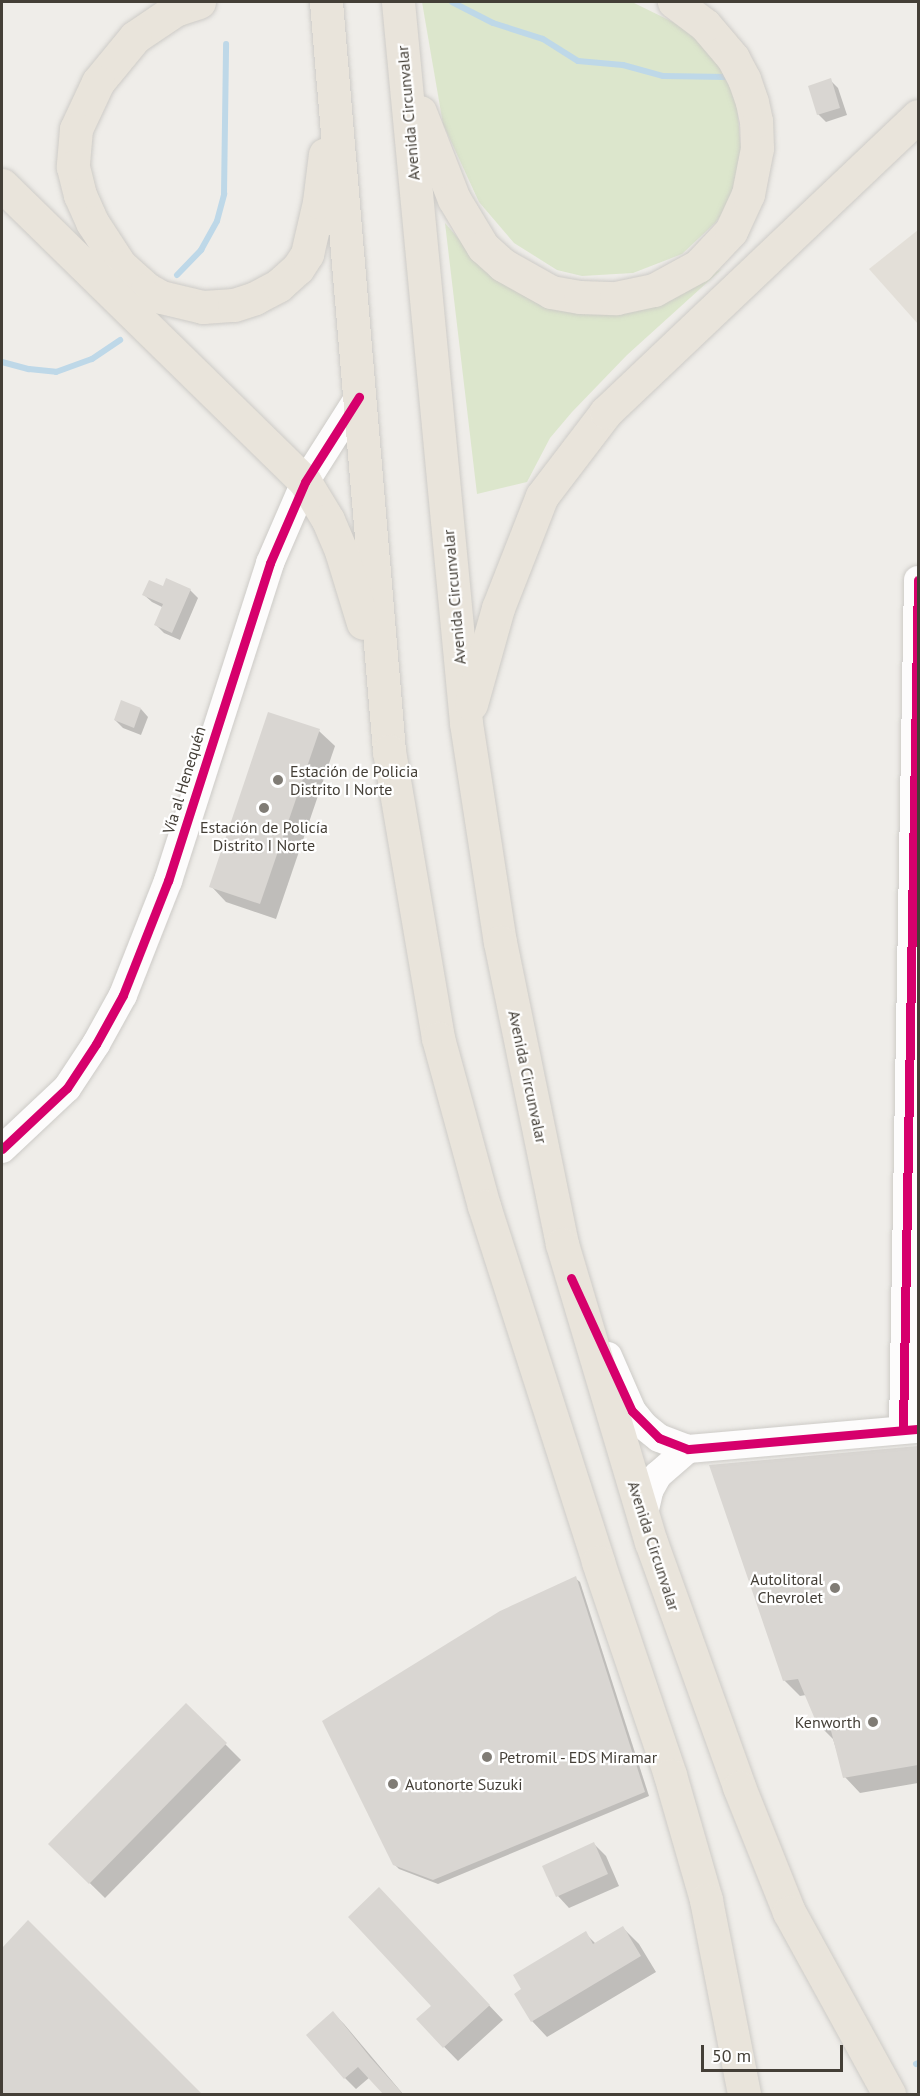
<!DOCTYPE html>
<html>
<head>
<meta charset="utf-8">
<style>
  body { margin:0 }
  #map { position:relative; width:920px; height:2096px; overflow:hidden; background:#efede9; font-family:"PT Sans",sans-serif }
  div>[style] { position:absolute }
  .residential>* { inset:0; background:#e3dfd8 }
  .green>* { inset:0; background:#dce6cc }
  .shadow>* { inset:0; background:#0003 }
  .stream>* { height:6px; margin:-3px; padding:0 3px; transform-origin:3px; border-radius:3px; background:#bed8e8 }
  .building>* { inset:0; background:#d9d6d2 }
  .roads { filter:drop-shadow(0 0 2px #cdcbc7) drop-shadow(0 0 2px #cdcbc7) }
  .minor>* { height:28px; margin:-14px; padding:0 14px; transform-origin:14px; border-radius:14px; background:#fdfcfc }
  .highway>* { height:33px; margin:-16.5px; padding:0 16.5px; transform-origin:16.5px; border-radius:16.5px; background:#e9e4db }
  .cycleway>* { height:9px; margin:-4.5px; padding:0 4.5px; transform-origin:4.5px; border-radius:4.5px; background:#d6006c }
  .dots>* { width:16px; height:16px; translate:-50% -50%; box-sizing:border-box; border:3px solid #fff; border-radius:50% }
  span { translate:-50% -50%; white-space:nowrap; text-align:center; line-height:1.15; -webkit-text-stroke:4.5px #fff; paint-order:stroke }
  .street-label { font-size:16px; color:#443f37 }
  .poi-label { font-size:16px; color:#443f37 }
  .left { translate:0 -50%; text-align:left }
  .right { translate:-100% -50%; text-align:right }
  .frame { position:absolute; inset:0; border:3px solid #443f37; pointer-events:none }
  .scale { position:absolute; left:701px; top:2045px; width:142px; height:27px; box-sizing:border-box; border:3px solid #443f37; border-top:0; padding-left:8px; font-size:18px; line-height:21px; white-space:nowrap; color:#443f37; -webkit-text-stroke:4px #fff; paint-order:stroke }
</style>
</head>
<body>
<div id="map">
  <div class="residential">
    <i style="clip-path:polygon(918px 230px,918px 324px,869px 269px)"></i>
  </div>
  <div class="green">
    <i style="clip-path:polygon(422px 2px,632px 2px,683px 27px,703px 44px,727px 77px,737px 105px,741px 151px,734px 188px,726px 209px,715px 223px,682px 254px,633px 273px,582px 276px,557px 270px,514px 243px,479px 202px,443px 124px)"></i>
    <i style="clip-path:polygon(445px 223px,471px 253px,558px 310px,583px 314px,606px 314px,652px 304px,722px 269px,627px 355px,572px 412px,550px 438px,527px 482px,477px 494px)"></i>
  </div>
  <div class="shadow">
    <i style="clip-path:polygon(830px 80px,838px 88px,847px 115px,826px 122px,818px 114px)"></i>
    <i style="clip-path:polygon(164px 587px,190px 590px,198px 598px,180px 640px,164px 633px,156px 625px,164px 608px,152px 602px,144px 595px)"></i>
    <i style="clip-path:polygon(141px 709px,148px 717px,141px 735px,123px 728px,115px 720px)"></i>
    <i style="clip-path:polygon(319px 731px,335px 746px,276px 919px,226px 902px,211px 886px)"></i>
    <i style="clip-path:polygon(918px 1447px,918px 1783px,860px 1793px,845px 1777px,833px 1739px,818px 1724px,806px 1695px,800px 1696px,784px 1680px,711px 1466px)"></i>
    <i style="clip-path:polygon(575px 1578px,580px 1582px,649px 1796px,438px 1884px,399px 1869px,394px 1864px)"></i>
    <i style="clip-path:polygon(186px 1705px,241px 1760px,105px 1898px,50px 1844px)"></i>
    <i style="clip-path:polygon(594px 1844px,606px 1856px,619px 1886px,569px 1908px,558px 1896px,544px 1866px)"></i>
    <i style="clip-path:polygon(393px 1904px,503px 2020px,458px 2061px,418px 2020px,433px 2006px)"></i>
    <i style="clip-path:polygon(28px 1922px,200px 2094px,2px 2094px,2px 1950px)"></i>
    <i style="clip-path:polygon(623px 1928px,639px 1944px,656px 1972px,547px 2037px,532px 2021px,585px 1933px,596px 1944px)"></i>
    <i style="clip-path:polygon(333px 2013px,344px 2024px,403px 2094px,385px 2094px,370px 2077px,356px 2089px,345px 2078px)"></i>
  </div>
  <div class="stream">
    <i style="left:452px;top:2px;width:46px;rotate:27.1deg"></i>
    <i style="left:493px;top:23px;width:52px;rotate:17.7deg"></i>
    <i style="left:543px;top:39px;width:41px;rotate:32.2deg"></i>
    <i style="left:578px;top:61px;width:45px;rotate:5.1deg"></i>
    <i style="left:623px;top:65px;width:41px;rotate:15.4deg"></i>
    <i style="left:663px;top:76px;width:64px;rotate:0.9deg"></i>
    <i style="left:177px;top:275px;width:35px;rotate:-46deg"></i>
    <i style="left:201px;top:250px;width:33px;rotate:-61deg"></i>
    <i style="left:217px;top:221px;width:28px;rotate:-75deg"></i>
    <i style="left:224px;top:194px;width:150px;rotate:-89.2deg"></i>
    <i style="left:2px;top:362px;width:28px;rotate:15deg"></i>
    <i style="left:29px;top:369px;width:27px;rotate:6deg"></i>
    <i style="left:56px;top:372px;width:38px;rotate:-20deg"></i>
    <i style="left:92px;top:359px;width:34px;rotate:-34deg"></i>
    <i style="left:916px;top:2064px;width:2px;rotate:-27deg"></i>
  </div>
  <div class="building">
    <i style="clip-path:polygon(831px 78px,840px 108px,817px 115px,808px 86px)"></i>
    <i style="clip-path:polygon(166px 578px,191px 589px,172px 633px,154px 625px,163px 604px,142px 595px,149px 580px,163px 586px)"></i>
    <i style="clip-path:polygon(121px 700px,141px 708px,134px 728px,114px 720px)"></i>
    <i style="clip-path:polygon(268px 712px,320px 729px,260px 904px,209px 887px)"></i>
    <i style="clip-path:polygon(918px 1446px,918px 1765px,843px 1778px,828px 1719px,817px 1724px,798px 1679px,783px 1681px,709px 1465px)"></i>
    <i style="clip-path:polygon(576px 1576px,645px 1792px,433px 1880px,393px 1865px,322px 1721px,500px 1611px)"></i>
    <i style="clip-path:polygon(186px 1703px,227px 1743px,89px 1884px,48px 1844px)"></i>
    <i style="clip-path:polygon(594px 1842px,608px 1874px,556px 1897px,542px 1866px)"></i>
    <i style="clip-path:polygon(379px 1887px,490px 2005px,443px 2048px,416px 2019px,431px 2006px,348px 1917px)"></i>
    <i style="clip-path:polygon(28px 1920px,202px 2094px,2px 2094px,2px 1948px)"></i>
    <i style="clip-path:polygon(623px 1926px,641px 1956px,531px 2022px,514px 1994px,521px 1989px,513px 1975px,586px 1931px,593px 1944px)"></i>
    <i style="clip-path:polygon(333px 2011px,370px 2057px,403px 2094px,383px 2094px,358px 2067px,344px 2079px,306px 2035px)"></i>
  </div>
  <div class="roads">
    <div class="minor">
      <i style="left:2px;top:1149px;width:89px;rotate:-43.2deg"></i>
      <i style="left:67px;top:1088px;width:53px;rotate:-56.6deg"></i>
      <i style="left:96px;top:1044px;width:56px;rotate:-61.1deg"></i>
      <i style="left:123px;top:995px;width:123px;rotate:-68.5deg"></i>
      <i style="left:168px;top:881px;width:334px;rotate:-72.2deg"></i>
      <i style="left:270px;top:563px;width:88px;rotate:-66.6deg"></i>
      <i style="left:305px;top:482px;width:101px;rotate:-57.6deg"></i>
      <i style="left:608px;top:1356px;width:60px;rotate:66.4deg"></i>
      <i style="left:632px;top:1411px;width:19px;rotate:51deg"></i>
      <i style="left:644px;top:1426px;width:19px;rotate:39deg"></i>
      <i style="left:659px;top:1438px;width:31px;rotate:21deg"></i>
      <i style="left:688px;top:1449px;width:231px;rotate:-5deg"></i>
      <i style="left:903px;top:1429px;width:849px;rotate:-88.99deg"></i>
      <i style="left:643px;top:1518px;width:28px;rotate:-77deg"></i>
      <i style="left:649px;top:1491px;width:18px;rotate:-61deg"></i>
      <i style="left:658px;top:1475px;width:40px;rotate:-41deg"></i>
    </div>
    <div class="highway">
      <i style="left:199px;top:2px;width:25px;rotate:162deg"></i>
      <i style="left:175px;top:10px;width:48px;rotate:146deg"></i>
      <i style="left:135px;top:37px;width:58px;rotate:129.4deg"></i>
      <i style="left:98px;top:82px;width:52px;rotate:115.1deg"></i>
      <i style="left:76px;top:129px;width:38px;rotate:95deg"></i>
      <i style="left:73px;top:167px;width:29px;rotate:76deg"></i>
      <i style="left:80px;top:195px;width:30px;rotate:66deg"></i>
      <i style="left:92px;top:222px;width:51px;rotate:56.9deg"></i>
      <i style="left:120px;top:265px;width:36px;rotate:42deg"></i>
      <i style="left:147px;top:289px;width:16px;rotate:30deg"></i>
      <i style="left:161px;top:297px;width:43px;rotate:13.4deg"></i>
      <i style="left:203px;top:307px;width:31px;rotate:-4deg"></i>
      <i style="left:234px;top:305px;width:22px;rotate:-18deg"></i>
      <i style="left:255px;top:298px;width:27px;rotate:-28deg"></i>
      <i style="left:279px;top:285px;width:25px;rotate:-42deg"></i>
      <i style="left:298px;top:268px;width:17px;rotate:-57deg"></i>
      <i style="left:307px;top:254px;width:53px;rotate:-77deg"></i>
      <i style="left:319px;top:202px;width:48px;rotate:-82.9deg"></i>
      <i style="left:326px;top:2px;width:752px;rotate:85.19deg"></i>
      <i style="left:389px;top:751px;width:291px;rotate:80.3deg"></i>
      <i style="left:438px;top:1038px;width:174px;rotate:74.7deg"></i>
      <i style="left:484px;top:1206px;width:374px;rotate:72.2deg"></i>
      <i style="left:598px;top:1562px;width:225px;rotate:71.3deg"></i>
      <i style="left:670px;top:1775px;width:130px;rotate:73.9deg"></i>
      <i style="left:706px;top:1900px;width:198px;rotate:78.9deg"></i>
      <i style="left:398px;top:2px;width:724px;rotate:84.61deg"></i>
      <i style="left:466px;top:723px;width:222px;rotate:81.2deg"></i>
      <i style="left:500px;top:942px;width:308px;rotate:78.4deg"></i>
      <i style="left:562px;top:1244px;width:311px;rotate:73.4deg"></i>
      <i style="left:651px;top:1542px;width:260px;rotate:70.2deg"></i>
      <i style="left:739px;top:1787px;width:135px;rotate:68.2deg"></i>
      <i style="left:789px;top:1912px;width:208px;rotate:61.2deg"></i>
      <i style="left:420px;top:112px;width:93px;rotate:68.7deg"></i>
      <i style="left:454px;top:199px;width:56px;rotate:58.9deg"></i>
      <i style="left:483px;top:247px;width:27px;rotate:42deg"></i>
      <i style="left:503px;top:265px;width:55px;rotate:29.4deg"></i>
      <i style="left:551px;top:292px;width:29px;rotate:10deg"></i>
      <i style="left:580px;top:297px;width:36px;rotate:2deg"></i>
      <i style="left:616px;top:298px;width:39px;rotate:-12deg"></i>
      <i style="left:654px;top:290px;width:50px;rotate:-28.6deg"></i>
      <i style="left:698px;top:266px;width:48px;rotate:-46.7deg"></i>
      <i style="left:731px;top:231px;width:41px;rotate:-65.3deg"></i>
      <i style="left:748px;top:194px;width:47px;rotate:-78.9deg"></i>
      <i style="left:757px;top:148px;width:27px;rotate:-92deg"></i>
      <i style="left:756px;top:121px;width:19px;rotate:-102deg"></i>
      <i style="left:752px;top:102px;width:24px;rotate:-109deg"></i>
      <i style="left:744px;top:79px;width:24px;rotate:-118deg"></i>
      <i style="left:733px;top:58px;width:43px;rotate:-130.3deg"></i>
      <i style="left:705px;top:25px;width:39px;rotate:-143deg"></i>
      <i style="left:2px;top:185px;width:424px;rotate:44.4deg"></i>
      <i style="left:305px;top:482px;width:44px;rotate:58.8deg"></i>
      <i style="left:328px;top:520px;width:34px;rotate:67deg"></i>
      <i style="left:341px;top:551px;width:75px;rotate:73deg"></i>
      <i style="left:471px;top:704px;width:100px;rotate:-74.3deg"></i>
      <i style="left:498px;top:608px;width:120px;rotate:-68.6deg"></i>
      <i style="left:542px;top:496px;width:106px;rotate:-52.7deg"></i>
      <i style="left:606px;top:412px;width:430px;rotate:-43.5deg"></i>
    </div>
  </div>
  <div class="cycleway">
    <i style="left:2px;top:1149px;width:89px;rotate:-43.2deg"></i>
    <i style="left:67px;top:1088px;width:53px;rotate:-56.6deg"></i>
    <i style="left:96px;top:1044px;width:56px;rotate:-61.1deg"></i>
    <i style="left:123px;top:995px;width:123px;rotate:-68.5deg"></i>
    <i style="left:168px;top:881px;width:334px;rotate:-72.2deg"></i>
    <i style="left:270px;top:563px;width:88px;rotate:-66.6deg"></i>
    <i style="left:305px;top:482px;width:101px;rotate:-57.6deg"></i>
    <i style="left:571px;top:1278px;width:146px;rotate:65.4deg"></i>
    <i style="left:632px;top:1411px;width:38px;rotate:45deg"></i>
    <i style="left:659px;top:1438px;width:31px;rotate:21deg"></i>
    <i style="left:688px;top:1449px;width:231px;rotate:-5deg"></i>
    <i style="left:903px;top:1429px;width:849px;rotate:-88.99deg"></i>
  </div>
  <div class="dots">
    <i style="left:278px;top:780px;background:#807c75"></i>
    <i style="left:264px;top:808px;background:#807c75"></i>
    <i style="left:835px;top:1588px;background:#807c75"></i>
    <i style="left:873px;top:1722px;background:#807c75"></i>
    <i style="left:487px;top:1757px;background:#807c75"></i>
    <i style="left:393px;top:1784px;background:#807c75"></i>
  </div>
  <div class="street-label">
    <span style="left:408px;top:113px;rotate:-95deg">Avenida Circunvalar</span>
    <span style="left:454px;top:597px;rotate:-95deg">Avenida Circunvalar</span>
    <span style="left:184px;top:780px;rotate:-73deg">Vía al Henequén</span>
    <span style="left:528px;top:1077px;rotate:78deg">Avenida Circunvalar</span>
    <span style="left:654px;top:1546px;rotate:72deg">Avenida Circunvalar</span>
  </div>
  <div class="poi-label">
    <span class="left" style="left:290px;top:780px">Estación de Policia<br>Distrito I Norte</span>
    <span style="left:264px;top:836px">Estación de Policía<br>Distrito I Norte</span>
    <span class="right" style="left:823px;top:1588px">Autolitoral<br>Chevrolet</span>
    <span class="right" style="left:861px;top:1722px">Kenworth</span>
    <span class="left" style="left:499px;top:1757px">Petromil - EDS Miramar</span>
    <span class="left" style="left:405px;top:1784px">Autonorte Suzuki</span>
  </div>
  <div class="frame"></div>
  <div class="scale">50 m</div>
</div>
</body>
</html>
